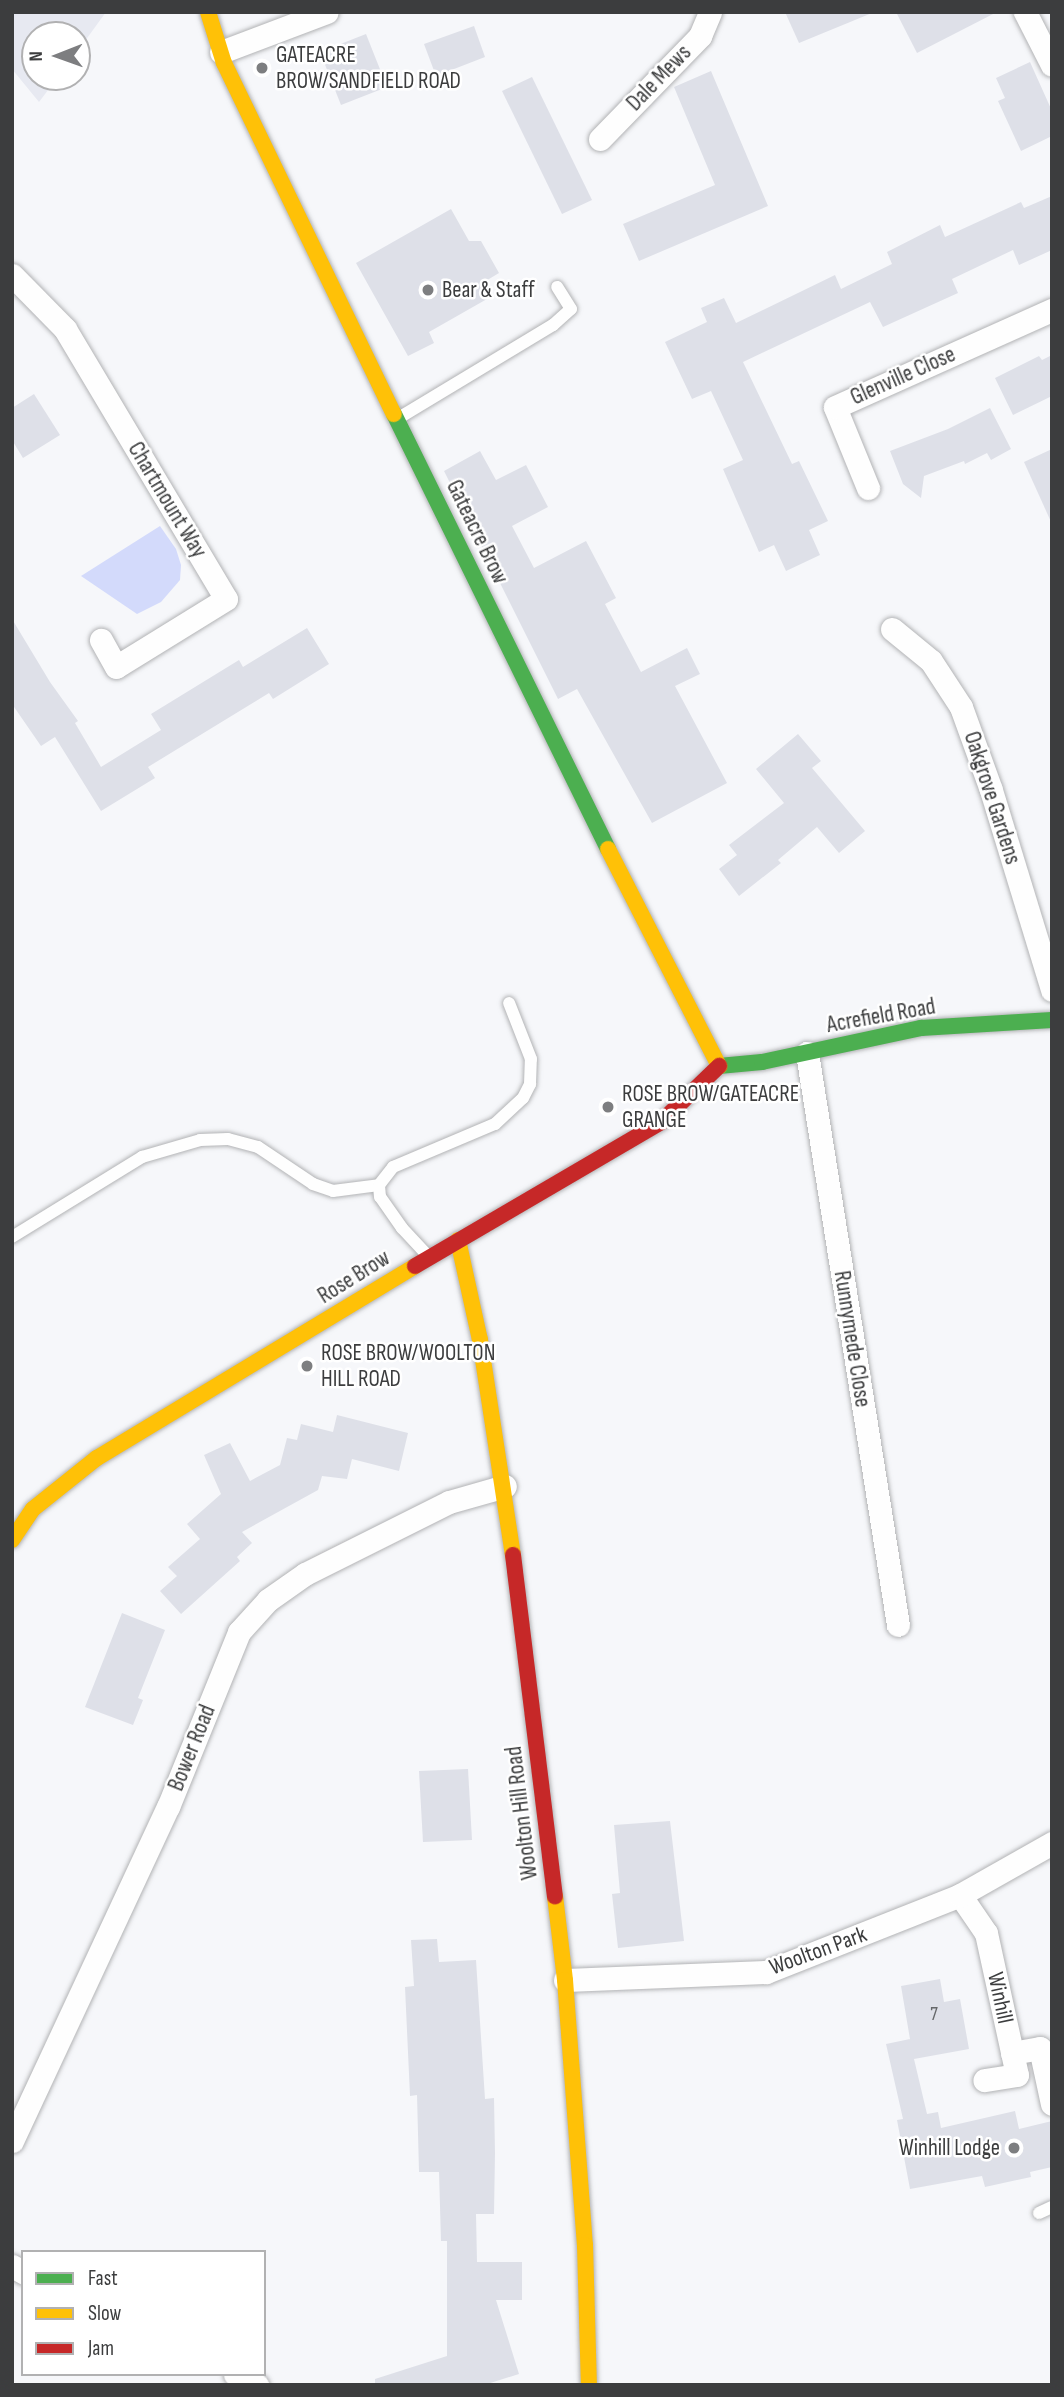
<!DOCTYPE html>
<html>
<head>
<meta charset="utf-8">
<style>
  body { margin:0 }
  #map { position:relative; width:1064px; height:2397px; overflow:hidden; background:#f6f7fa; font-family:"Sofia Sans Condensed",sans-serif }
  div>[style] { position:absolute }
  .built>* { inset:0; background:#e7e9f1 }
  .green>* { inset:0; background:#d3dafb }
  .building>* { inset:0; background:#dee0e8 }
  .roads { filter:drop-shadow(0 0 2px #b2b3b5) drop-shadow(0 0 2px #b2b3b5) }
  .lane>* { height:12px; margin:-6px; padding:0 6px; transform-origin:6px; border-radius:6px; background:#fefefe }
  .street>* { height:23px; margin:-11.5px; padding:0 11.5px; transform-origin:11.5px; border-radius:11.5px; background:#fefefe }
  .fast>* { height:16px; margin:-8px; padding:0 8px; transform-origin:8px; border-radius:8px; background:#4caf50 }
  .slow>* { height:16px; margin:-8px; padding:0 8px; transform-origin:8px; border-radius:8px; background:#ffc107 }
  .jam>* { height:16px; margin:-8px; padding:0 8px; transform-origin:8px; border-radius:8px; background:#c62828 }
  .dots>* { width:19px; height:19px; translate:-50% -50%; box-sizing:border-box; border:4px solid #fff; border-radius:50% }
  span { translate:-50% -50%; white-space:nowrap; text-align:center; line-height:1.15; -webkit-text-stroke:5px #fff; paint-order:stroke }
  .number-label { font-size:19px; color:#66686a }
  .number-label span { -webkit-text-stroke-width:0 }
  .poi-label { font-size:23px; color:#3c3d3e }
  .left { translate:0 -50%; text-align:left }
  .right { translate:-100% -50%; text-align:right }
  .street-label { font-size:23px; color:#3c3d3e }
  .frame { position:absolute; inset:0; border:14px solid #3c3d3e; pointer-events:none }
  .legend { position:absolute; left:21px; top:2250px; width:245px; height:126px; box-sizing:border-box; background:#fff; border:2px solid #b1b1b2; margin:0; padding:9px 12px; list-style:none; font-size:21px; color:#3c3d3e }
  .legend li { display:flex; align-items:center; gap:14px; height:35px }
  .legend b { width:35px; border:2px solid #b1b1b2 }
  .north { position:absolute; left:21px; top:21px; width:70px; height:70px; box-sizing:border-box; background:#fff; border:2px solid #b1b1b2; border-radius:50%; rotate:269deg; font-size:19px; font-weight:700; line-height:28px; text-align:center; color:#3c3d3e }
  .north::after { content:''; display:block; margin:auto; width:24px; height:32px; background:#7d7e80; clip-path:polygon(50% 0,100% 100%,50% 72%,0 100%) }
</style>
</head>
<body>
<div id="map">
  <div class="built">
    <i style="clip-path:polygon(12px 12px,106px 12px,77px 52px,77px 35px,35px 35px,35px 77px,58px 77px,39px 102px,12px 69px)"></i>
  </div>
  <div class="green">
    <i style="clip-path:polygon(160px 526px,176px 549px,181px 565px,180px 580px,161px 602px,137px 614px,81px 576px)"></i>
  </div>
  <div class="building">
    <i style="clip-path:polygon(785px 12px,872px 12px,872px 13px,799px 43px)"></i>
    <i style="clip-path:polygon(896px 12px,997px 12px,917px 53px)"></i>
    <i style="clip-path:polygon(474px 26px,485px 57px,436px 76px,424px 44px)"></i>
    <i style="clip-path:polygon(366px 34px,387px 87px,341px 105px,320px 52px)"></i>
    <i style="clip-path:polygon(1030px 62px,1052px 111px,1052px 136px,1021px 151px,998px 101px,1005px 98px,996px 78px)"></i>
    <i style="clip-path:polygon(711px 71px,768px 206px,639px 261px,623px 224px,715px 185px,674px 87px)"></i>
    <i style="clip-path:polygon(532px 77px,592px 200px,562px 214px,502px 91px)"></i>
    <i style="clip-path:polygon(1052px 196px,1052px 250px,1019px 265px,1013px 250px,952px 279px,958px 293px,883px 327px,870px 302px,743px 362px,792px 464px,799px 461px,828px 521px,809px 530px,820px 555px,786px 571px,774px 545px,759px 552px,723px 469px,743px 460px,711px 391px,692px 399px,665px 342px,707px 322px,701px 308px,724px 298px,736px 323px,835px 275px,841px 289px,892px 264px,887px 252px,940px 225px,945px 237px,1021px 202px,1024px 208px)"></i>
    <i style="clip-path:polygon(451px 209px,469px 241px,481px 241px,499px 273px,484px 282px,487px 299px,429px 332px,434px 343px,408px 356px,356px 263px)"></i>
    <i style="clip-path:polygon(1052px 355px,1052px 396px,1013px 415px,995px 378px,1039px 356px,1042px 360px)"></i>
    <i style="clip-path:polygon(34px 394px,60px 435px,23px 458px,12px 440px,12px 408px)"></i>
    <i style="clip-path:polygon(990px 408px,1011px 449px,991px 460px,987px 453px,965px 464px,964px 461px,924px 476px,921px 498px,903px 484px,890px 451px,948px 429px)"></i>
    <i style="clip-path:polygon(1052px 449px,1052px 524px,1024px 462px)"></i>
    <i style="clip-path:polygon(480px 451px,496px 480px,526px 465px,548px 507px,512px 526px,534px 568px,586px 541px,616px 598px,605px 604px,641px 672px,687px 648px,700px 674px,675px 686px,727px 783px,652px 823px,577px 689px,558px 699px,444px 471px)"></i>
    <i style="clip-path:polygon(12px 619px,50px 682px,78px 721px,75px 723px,101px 767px,161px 730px,151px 714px,239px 660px,243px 667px,307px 628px,329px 664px,273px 699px,269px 693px,148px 767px,155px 778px,101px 811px,55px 737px,41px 746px,12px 704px)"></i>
    <i style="clip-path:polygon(798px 734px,821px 761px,812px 768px,865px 831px,839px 853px,817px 827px,778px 860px,781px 863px,739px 896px,719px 869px,737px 855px,729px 845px,784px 803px,756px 769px)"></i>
    <i style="clip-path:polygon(337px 1415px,408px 1433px,399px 1471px,352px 1459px,347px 1479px,322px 1476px,318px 1490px,242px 1532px,252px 1543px,237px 1557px,240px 1561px,181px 1614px,160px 1591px,177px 1576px,168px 1567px,200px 1539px,187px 1524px,221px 1494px,204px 1455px,230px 1443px,250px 1481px,280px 1465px,287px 1438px,297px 1440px,301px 1424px,333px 1432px)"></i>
    <i style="clip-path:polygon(122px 1613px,165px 1630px,138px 1698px,143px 1700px,133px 1725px,85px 1707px)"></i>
    <i style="clip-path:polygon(468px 1769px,472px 1840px,423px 1842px,419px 1771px)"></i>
    <i style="clip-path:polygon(670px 1821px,684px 1941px,618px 1948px,612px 1894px,620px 1893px,614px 1825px)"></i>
    <i style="clip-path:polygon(437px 1939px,439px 1962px,476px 1960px,485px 2099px,494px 2098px,495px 2153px,494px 2214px,476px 2214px,477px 2262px,522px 2262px,522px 2300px,496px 2300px,519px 2374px,484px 2385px,375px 2385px,375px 2379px,447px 2356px,447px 2241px,441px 2241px,439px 2172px,419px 2172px,417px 2095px,410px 2096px,405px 1987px,414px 1986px,411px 1940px)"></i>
    <i style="clip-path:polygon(940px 1979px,944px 2002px,960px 1999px,969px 2049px,914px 2059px,927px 2114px,938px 2112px,941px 2128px,1015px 2111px,1019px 2129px,1052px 2121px,1052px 2167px,1030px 2172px,1031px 2177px,985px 2187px,982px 2176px,910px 2189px,897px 2120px,903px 2119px,886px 2044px,910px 2039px,911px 2045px,901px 1986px)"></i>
  </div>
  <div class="roads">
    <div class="lane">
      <i style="left:397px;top:419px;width:182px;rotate:-31.1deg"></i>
      <i style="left:553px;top:325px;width:24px;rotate:-42deg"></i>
      <i style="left:571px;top:309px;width:26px;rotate:-122deg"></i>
      <i style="left:12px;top:1237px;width:153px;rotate:-31.6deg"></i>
      <i style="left:142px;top:1157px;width:60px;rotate:-16.3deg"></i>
      <i style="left:200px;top:1140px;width:28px;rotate:-2deg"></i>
      <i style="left:228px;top:1139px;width:31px;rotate:15deg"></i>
      <i style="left:258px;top:1147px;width:66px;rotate:33.9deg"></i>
      <i style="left:313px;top:1184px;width:21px;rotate:19deg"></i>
      <i style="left:333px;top:1191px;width:46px;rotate:-7.4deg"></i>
      <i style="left:429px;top:1257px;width:40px;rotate:-133deg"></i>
      <i style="left:402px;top:1228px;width:38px;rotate:-125deg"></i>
      <i style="left:380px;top:1197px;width:12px;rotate:-95deg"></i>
      <i style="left:379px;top:1185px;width:23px;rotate:-52deg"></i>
      <i style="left:393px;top:1167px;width:111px;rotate:-22.9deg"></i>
      <i style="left:495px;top:1124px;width:38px;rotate:-43deg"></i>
      <i style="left:523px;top:1098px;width:16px;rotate:-63deg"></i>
      <i style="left:530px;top:1084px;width:25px;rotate:-88deg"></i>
      <i style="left:531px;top:1059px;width:60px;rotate:-111.4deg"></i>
      <i style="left:1039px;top:2213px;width:14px;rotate:-25deg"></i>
    </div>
    <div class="street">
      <i style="left:1025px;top:12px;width:59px;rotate:63deg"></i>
      <i style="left:221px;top:52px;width:113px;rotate:-20.7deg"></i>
      <i style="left:600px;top:139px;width:144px;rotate:-45.8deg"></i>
      <i style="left:700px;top:36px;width:26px;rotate:-67deg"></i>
      <i style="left:12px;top:275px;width:76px;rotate:45.5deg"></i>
      <i style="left:65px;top:329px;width:314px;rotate:59.2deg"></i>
      <i style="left:226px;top:599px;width:129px;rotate:148.3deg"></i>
      <i style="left:116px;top:667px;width:31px;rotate:-119deg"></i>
      <i style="left:868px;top:488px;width:87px;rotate:-112.2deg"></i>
      <i style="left:835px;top:407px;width:238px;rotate:-24.1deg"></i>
      <i style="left:892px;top:629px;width:50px;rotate:39.4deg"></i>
      <i style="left:931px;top:661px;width:55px;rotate:56.9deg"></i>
      <i style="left:961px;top:707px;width:88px;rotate:70.1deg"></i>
      <i style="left:991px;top:790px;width:209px;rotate:73deg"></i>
      <i style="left:807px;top:1053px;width:579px;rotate:80.96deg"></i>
      <i style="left:960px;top:1895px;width:46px;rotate:55.6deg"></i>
      <i style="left:986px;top:1933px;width:145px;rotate:77.7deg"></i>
      <i style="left:1017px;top:2075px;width:33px;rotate:171deg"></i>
      <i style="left:565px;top:1980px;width:201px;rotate:-2.3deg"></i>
      <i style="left:766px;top:1972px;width:209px;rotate:-21.6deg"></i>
      <i style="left:960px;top:1895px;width:106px;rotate:-29.5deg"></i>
      <i style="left:1012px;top:2053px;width:28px;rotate:-10deg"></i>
      <i style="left:1040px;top:2048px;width:57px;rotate:77.9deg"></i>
      <i style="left:12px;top:2141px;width:369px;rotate:-65deg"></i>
      <i style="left:168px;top:1807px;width:189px;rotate:-67.9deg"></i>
      <i style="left:239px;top:1632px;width:43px;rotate:-47.8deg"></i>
      <i style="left:268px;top:1600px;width:45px;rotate:-35.1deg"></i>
      <i style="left:305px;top:1574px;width:161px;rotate:-26.6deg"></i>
      <i style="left:449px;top:1502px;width:58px;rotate:-15.9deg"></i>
      <i style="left:12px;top:2266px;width:13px;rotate:29deg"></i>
      <i style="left:235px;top:2374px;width:25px;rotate:27deg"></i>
    </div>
    <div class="fast">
      <i style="left:394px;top:414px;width:485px;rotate:63.8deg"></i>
      <i style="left:719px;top:1066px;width:43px;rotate:-5.3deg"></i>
      <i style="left:762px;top:1062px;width:163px;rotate:-12.1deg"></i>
      <i style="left:921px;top:1028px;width:131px;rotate:-3.5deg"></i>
    </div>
    <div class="slow">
      <i style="left:208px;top:12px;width:53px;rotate:72.6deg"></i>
      <i style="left:224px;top:63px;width:390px;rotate:64.2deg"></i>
      <i style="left:608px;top:849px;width:244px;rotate:62.9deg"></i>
      <i style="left:458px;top:1240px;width:102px;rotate:77.6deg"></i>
      <i style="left:480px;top:1340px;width:218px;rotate:81.3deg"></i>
      <i style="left:12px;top:1540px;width:37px;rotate:-56deg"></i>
      <i style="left:33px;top:1509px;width:82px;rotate:-38.6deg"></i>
      <i style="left:97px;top:1458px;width:371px;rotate:-31.1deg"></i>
      <i style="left:555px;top:1896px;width:85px;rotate:83.2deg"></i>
      <i style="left:565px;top:1980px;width:266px;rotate:85.7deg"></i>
      <i style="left:585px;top:2245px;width:140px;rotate:88.4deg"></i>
    </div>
    <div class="jam">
      <i style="left:415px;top:1266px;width:285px;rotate:-30.3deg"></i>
      <i style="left:661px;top:1122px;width:81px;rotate:-44deg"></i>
      <i style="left:513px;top:1555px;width:344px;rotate:83deg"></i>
    </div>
  </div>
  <div class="dots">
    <i style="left:262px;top:68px;background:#7d7e80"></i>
    <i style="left:428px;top:290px;background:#7d7e80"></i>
    <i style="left:608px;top:1107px;background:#7d7e80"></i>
    <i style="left:307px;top:1366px;background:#7d7e80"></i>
    <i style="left:1014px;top:2148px;background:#7d7e80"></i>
  </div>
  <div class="number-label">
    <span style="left:934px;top:2015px">7</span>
  </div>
  <div class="poi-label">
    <span class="left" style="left:276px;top:68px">GATEACRE<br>BROW/SANDFIELD ROAD</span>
    <span class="left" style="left:442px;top:290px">Bear &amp; Staff</span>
    <span class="left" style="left:622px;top:1107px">ROSE BROW/GATEACRE<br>GRANGE</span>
    <span class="left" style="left:321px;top:1366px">ROSE BROW/WOOLTON<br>HILL ROAD</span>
    <span class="right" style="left:1000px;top:2148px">Winhill Lodge</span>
  </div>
  <div class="street-label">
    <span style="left:659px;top:78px;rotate:-46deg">Dale Mews</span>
    <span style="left:903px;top:376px;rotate:-24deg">Glenville Close</span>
    <span style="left:167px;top:500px;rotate:59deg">Chartmount Way</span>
    <span style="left:477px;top:532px;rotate:64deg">Gateacre Brow</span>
    <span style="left:992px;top:798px;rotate:72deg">Oakgrove Gardens</span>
    <span style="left:881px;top:1016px;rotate:-10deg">Acrefield Road</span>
    <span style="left:354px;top:1277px;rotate:-32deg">Rose Brow</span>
    <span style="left:852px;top:1339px;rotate:81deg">Runnymede Close</span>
    <span style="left:192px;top:1748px;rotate:-68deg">Bower Road</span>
    <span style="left:522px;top:1813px;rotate:-97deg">Woolton Hill Road</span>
    <span style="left:818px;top:1951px;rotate:-20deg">Woolton Park</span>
    <span style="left:1000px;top:1998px;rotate:78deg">Winhill</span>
  </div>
  <div class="frame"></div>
  <ul class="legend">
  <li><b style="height:9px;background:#4caf50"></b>Fast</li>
  <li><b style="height:9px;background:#ffc107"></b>Slow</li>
  <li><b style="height:9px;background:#c62828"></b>Jam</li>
  </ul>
  <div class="north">N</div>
</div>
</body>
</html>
